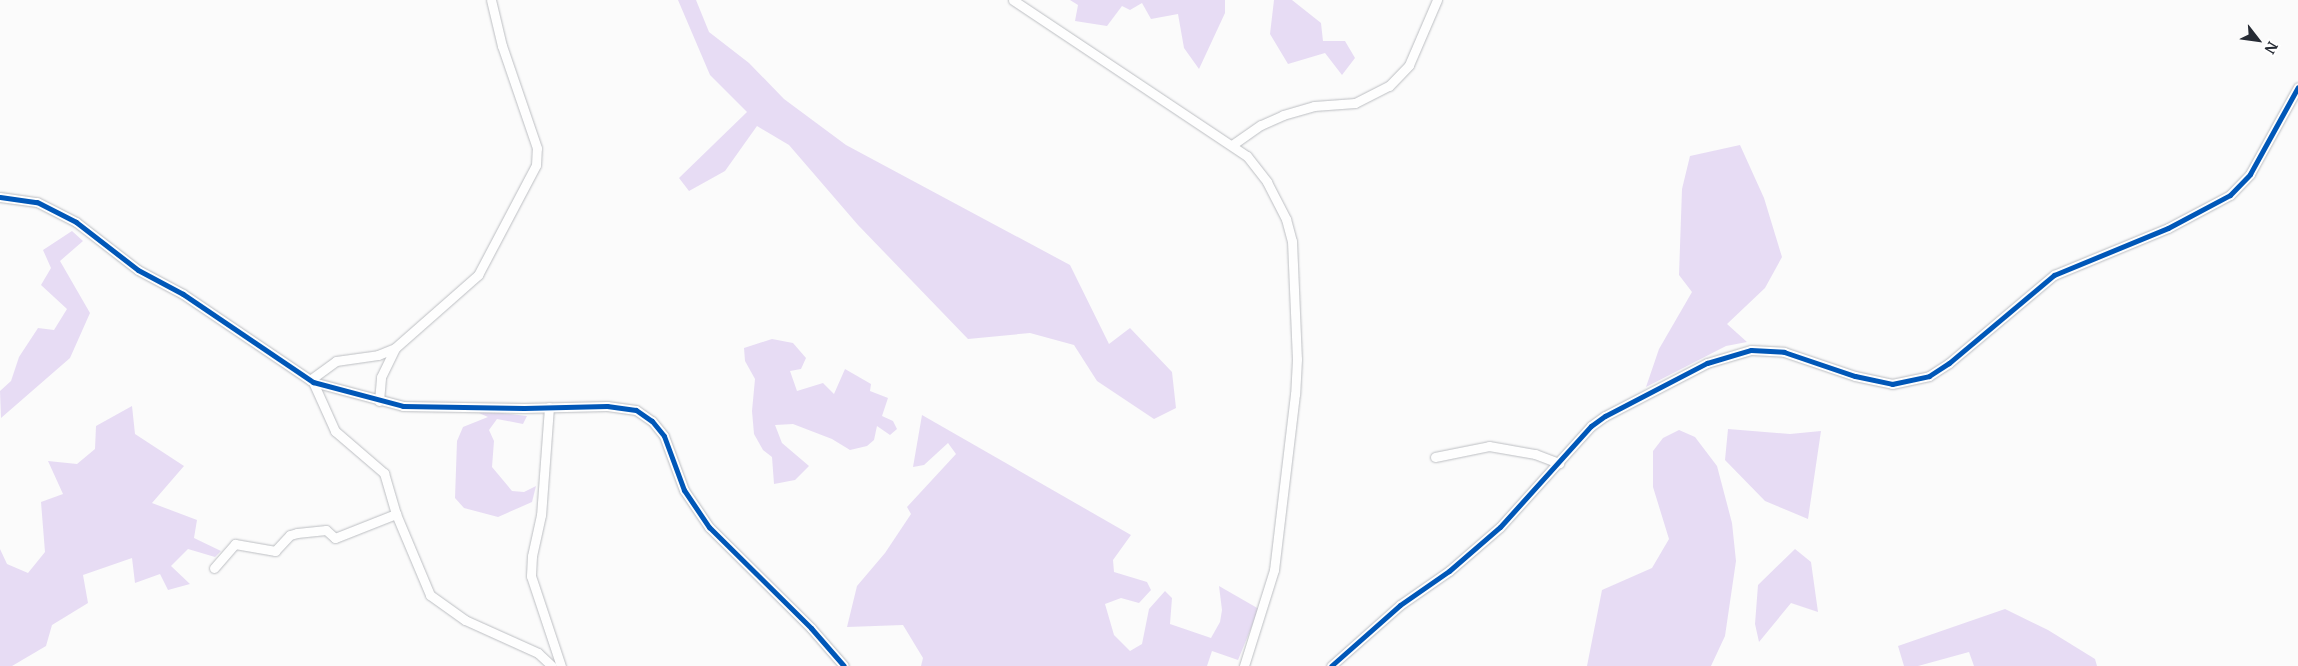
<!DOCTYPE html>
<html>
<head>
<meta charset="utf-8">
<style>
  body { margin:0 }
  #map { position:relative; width:2298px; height:666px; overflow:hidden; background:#fbfbfb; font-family:Merriweather,serif }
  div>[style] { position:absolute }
  .green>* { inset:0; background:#e7dcf4 }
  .roads { filter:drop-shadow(0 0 1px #bcbec2) drop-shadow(0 0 1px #bcbec2) }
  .minor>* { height:9px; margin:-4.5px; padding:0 4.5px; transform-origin:4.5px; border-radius:4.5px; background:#fefefe }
  .cycleway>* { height:5px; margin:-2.5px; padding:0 2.5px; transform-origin:2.5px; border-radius:2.5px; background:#0057b8 }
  span { translate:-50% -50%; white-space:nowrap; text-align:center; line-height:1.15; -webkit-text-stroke:4.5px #fff; paint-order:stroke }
  .north { position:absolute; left:2233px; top:15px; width:50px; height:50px; -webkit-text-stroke:4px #fff; paint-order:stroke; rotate:120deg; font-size:14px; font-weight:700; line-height:20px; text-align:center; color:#262b34 }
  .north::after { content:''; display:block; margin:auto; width:18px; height:22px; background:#262b34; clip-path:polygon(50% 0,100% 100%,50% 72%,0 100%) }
</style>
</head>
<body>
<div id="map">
  <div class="green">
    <i style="clip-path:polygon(678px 0,696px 0,709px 32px,749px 63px,784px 99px,846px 145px,1070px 265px,1109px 344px,1130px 328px,1172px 372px,1176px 408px,1154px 419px,1097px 381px,1074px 345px,1030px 333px,968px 339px,858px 225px,789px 145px,757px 126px,725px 171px,689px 191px,679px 178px,747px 112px,710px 75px)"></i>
    <i style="clip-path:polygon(1070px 0,1225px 0,1225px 13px,1199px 69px,1184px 48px,1178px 14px,1151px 19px,1142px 3px,1130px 10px,1122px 6px,1107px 26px,1075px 21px,1078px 5px)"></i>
    <i style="clip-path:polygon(1274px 0,1292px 0,1321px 23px,1323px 41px,1345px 41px,1355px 58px,1342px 75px,1325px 53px,1288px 64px,1270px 34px)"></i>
    <i style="clip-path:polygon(1740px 145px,1764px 198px,1782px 257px,1765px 288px,1727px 324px,1747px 342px,1726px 346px,1646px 387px,1659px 349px,1692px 292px,1679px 275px,1682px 189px,1690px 156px)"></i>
    <i style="clip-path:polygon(72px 231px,83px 241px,60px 261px,90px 313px,70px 358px,1px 418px,0 391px,11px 381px,19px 357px,38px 328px,54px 330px,67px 309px,41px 285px,51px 268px,43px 250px)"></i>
    <i style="clip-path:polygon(772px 339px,793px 343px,806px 358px,801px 369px,790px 371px,797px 391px,823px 383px,834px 394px,845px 369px,871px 384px,870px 391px,888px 398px,882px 416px,893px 421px,897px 429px,890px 435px,877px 426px,874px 440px,867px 446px,850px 450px,832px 439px,793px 424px,775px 425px,782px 443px,809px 466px,795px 480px,774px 484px,772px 457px,763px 450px,754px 434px,752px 411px,755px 379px,745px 361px,744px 348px)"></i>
    <i style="clip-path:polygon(132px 406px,135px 434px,184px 466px,152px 503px,197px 520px,194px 538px,221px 551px,215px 557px,188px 549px,171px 566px,190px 584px,168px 590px,160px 574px,135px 583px,132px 558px,83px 575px,88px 603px,52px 625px,46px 646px,12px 666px,0 666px,0 549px,7px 564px,28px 573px,45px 552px,41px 502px,63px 494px,48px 461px,77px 464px,95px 449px,96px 426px)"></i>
    <i style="clip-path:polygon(487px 411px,527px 416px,523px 424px,497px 419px,489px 430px,494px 441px,492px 467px,512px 491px,524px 492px,536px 486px,532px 502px,498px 517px,464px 508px,455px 498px,457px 441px,463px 427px,488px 417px,479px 413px)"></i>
    <i style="clip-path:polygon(922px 415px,1131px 535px,1113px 560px,1114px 572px,1147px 582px,1151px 590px,1139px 603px,1121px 598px,1105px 604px,1114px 635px,1130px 651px,1142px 644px,1149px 609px,1165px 591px,1172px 598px,1170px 624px,1211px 638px,1220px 622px,1222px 610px,1219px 586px,1259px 609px,1238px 660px,1212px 651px,1207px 666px,921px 666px,923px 658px,903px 625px,847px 627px,857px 586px,885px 553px,911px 514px,907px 507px,956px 454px,948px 443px,924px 465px,913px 467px)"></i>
    <i style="clip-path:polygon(1728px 429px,1790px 434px,1821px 431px,1808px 519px,1765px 501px,1725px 460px)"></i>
    <i style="clip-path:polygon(1679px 430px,1695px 437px,1717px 466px,1732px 523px,1736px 561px,1725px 636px,1711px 666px,1587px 666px,1602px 590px,1652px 568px,1669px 539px,1653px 487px,1653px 451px,1663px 438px)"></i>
    <i style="clip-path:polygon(1795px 549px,1811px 562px,1818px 612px,1791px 603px,1759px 642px,1755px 624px,1758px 585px)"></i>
    <i style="clip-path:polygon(2005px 609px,2048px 630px,2095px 659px,2097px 666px,1974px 666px,1969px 652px,1918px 666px,1904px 666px,1898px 646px)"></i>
  </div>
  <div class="roads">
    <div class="minor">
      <i style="left:1013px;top:0;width:281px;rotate:33.7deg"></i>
      <i style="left:1247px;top:156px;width:33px;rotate:52deg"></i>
      <i style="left:1267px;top:182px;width:42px;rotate:62.8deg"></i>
      <i style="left:1286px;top:219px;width:23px;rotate:75deg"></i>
      <i style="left:1292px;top:241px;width:118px;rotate:87.6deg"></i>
      <i style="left:1297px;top:359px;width:35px;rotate:93deg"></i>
      <i style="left:1295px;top:394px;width:177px;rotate:96.8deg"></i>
      <i style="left:1274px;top:570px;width:101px;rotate:107.4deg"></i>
      <i style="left:1232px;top:145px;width:35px;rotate:-35deg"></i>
      <i style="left:1261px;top:125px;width:24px;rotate:-24deg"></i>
      <i style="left:1283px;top:115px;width:32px;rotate:-16deg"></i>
      <i style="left:1314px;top:106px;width:41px;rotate:-4.2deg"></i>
      <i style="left:1355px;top:103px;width:38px;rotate:-27deg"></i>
      <i style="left:1389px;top:86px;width:29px;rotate:-46deg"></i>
      <i style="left:1409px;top:65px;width:71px;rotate:-66.7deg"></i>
      <i style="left:0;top:197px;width:37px;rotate:8deg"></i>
      <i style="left:37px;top:202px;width:44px;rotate:27.1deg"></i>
      <i style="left:76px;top:222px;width:78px;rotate:37.7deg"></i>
      <i style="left:138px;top:270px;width:51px;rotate:28.1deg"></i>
      <i style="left:183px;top:294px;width:157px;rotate:34.1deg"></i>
      <i style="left:313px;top:382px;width:93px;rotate:14.9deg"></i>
      <i style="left:403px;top:406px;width:121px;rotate:0.9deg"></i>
      <i style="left:524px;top:408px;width:83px;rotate:-1.4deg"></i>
      <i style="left:607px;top:406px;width:29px;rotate:8deg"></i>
      <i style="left:636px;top:410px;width:19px;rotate:35deg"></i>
      <i style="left:652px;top:421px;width:19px;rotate:51deg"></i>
      <i style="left:664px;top:436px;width:58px;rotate:69.7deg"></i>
      <i style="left:684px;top:490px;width:45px;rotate:56deg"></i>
      <i style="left:709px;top:527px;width:144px;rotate:44.7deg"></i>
      <i style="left:811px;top:628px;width:50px;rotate:49deg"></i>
      <i style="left:310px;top:380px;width:32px;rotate:-36deg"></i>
      <i style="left:336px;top:361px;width:42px;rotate:-8.1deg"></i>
      <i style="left:378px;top:355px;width:18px;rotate:-22deg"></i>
      <i style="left:313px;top:382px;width:54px;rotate:65.8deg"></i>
      <i style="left:335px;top:431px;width:65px;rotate:40.6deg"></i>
      <i style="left:384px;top:473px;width:43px;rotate:73.7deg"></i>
      <i style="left:396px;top:514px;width:88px;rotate:67.2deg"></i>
      <i style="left:430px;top:595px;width:43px;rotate:35.5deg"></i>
      <i style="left:465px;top:620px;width:80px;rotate:24.3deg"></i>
      <i style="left:538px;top:653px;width:19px;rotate:43deg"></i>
      <i style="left:379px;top:401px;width:24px;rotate:-85deg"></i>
      <i style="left:381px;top:377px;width:32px;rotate:-64deg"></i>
      <i style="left:395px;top:348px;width:111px;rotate:-41.3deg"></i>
      <i style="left:478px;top:275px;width:124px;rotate:-62.2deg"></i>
      <i style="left:536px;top:165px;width:17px;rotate:-87deg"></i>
      <i style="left:537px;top:148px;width:108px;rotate:-108.9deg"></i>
      <i style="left:502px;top:46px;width:47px;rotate:-103.4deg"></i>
      <i style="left:549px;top:407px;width:108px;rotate:94.2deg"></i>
      <i style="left:541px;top:515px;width:42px;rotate:102.4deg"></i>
      <i style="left:532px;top:556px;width:20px;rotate:93deg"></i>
      <i style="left:531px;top:576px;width:95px;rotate:71.6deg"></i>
      <i style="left:1435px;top:457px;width:55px;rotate:-11.5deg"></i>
      <i style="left:1489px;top:446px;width:47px;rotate:9.9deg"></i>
      <i style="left:1535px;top:454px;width:26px;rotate:21deg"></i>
      <i style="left:214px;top:568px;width:32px;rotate:-49deg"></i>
      <i style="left:235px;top:544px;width:41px;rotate:9.9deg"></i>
      <i style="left:275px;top:551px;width:22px;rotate:-47deg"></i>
      <i style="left:290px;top:535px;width:7px;rotate:-16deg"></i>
      <i style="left:297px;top:533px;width:29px;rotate:-6deg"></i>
      <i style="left:326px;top:530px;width:12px;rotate:42deg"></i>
      <i style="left:335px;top:538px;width:66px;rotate:-21.5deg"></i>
      <i style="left:1331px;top:666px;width:92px;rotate:-41.5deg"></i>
      <i style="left:1400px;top:605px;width:60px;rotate:-34.8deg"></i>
      <i style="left:1449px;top:571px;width:67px;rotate:-40.8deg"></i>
      <i style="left:1500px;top:527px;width:136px;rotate:-48deg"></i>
      <i style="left:1591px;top:426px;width:17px;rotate:-36deg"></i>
      <i style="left:1605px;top:416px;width:115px;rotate:-27.5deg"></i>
      <i style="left:1707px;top:363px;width:46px;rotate:-16.5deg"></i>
      <i style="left:1751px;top:350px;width:33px;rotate:3deg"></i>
      <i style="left:1784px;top:352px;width:75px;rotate:18.7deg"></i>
      <i style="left:1855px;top:376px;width:38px;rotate:12deg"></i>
      <i style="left:1892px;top:384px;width:38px;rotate:-12deg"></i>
      <i style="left:1929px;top:376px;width:24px;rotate:-33deg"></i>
      <i style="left:1949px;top:363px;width:137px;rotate:-40deg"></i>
      <i style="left:2054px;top:275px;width:123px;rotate:-22.4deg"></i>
      <i style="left:2168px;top:228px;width:70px;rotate:-28deg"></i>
      <i style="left:2230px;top:195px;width:29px;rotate:-46deg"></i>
      <i style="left:2250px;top:174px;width:99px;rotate:-61.1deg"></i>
    </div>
  </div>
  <div class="cycleway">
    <i style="left:0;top:197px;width:37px;rotate:8deg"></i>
    <i style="left:37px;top:202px;width:44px;rotate:27.1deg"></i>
    <i style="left:76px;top:222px;width:78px;rotate:37.7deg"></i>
    <i style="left:138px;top:270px;width:51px;rotate:28.1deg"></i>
    <i style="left:183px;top:294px;width:157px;rotate:34.1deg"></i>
    <i style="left:313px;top:382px;width:93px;rotate:14.9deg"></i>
    <i style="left:403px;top:406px;width:121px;rotate:0.9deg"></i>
    <i style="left:524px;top:408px;width:83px;rotate:-1.4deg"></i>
    <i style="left:607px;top:406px;width:29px;rotate:8deg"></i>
    <i style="left:636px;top:410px;width:19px;rotate:35deg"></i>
    <i style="left:652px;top:421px;width:19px;rotate:51deg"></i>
    <i style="left:664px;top:436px;width:58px;rotate:69.7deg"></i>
    <i style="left:684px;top:490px;width:45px;rotate:56deg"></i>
    <i style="left:709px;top:527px;width:144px;rotate:44.7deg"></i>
    <i style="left:811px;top:628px;width:50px;rotate:49deg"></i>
    <i style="left:1331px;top:666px;width:92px;rotate:-41.5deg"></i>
    <i style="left:1400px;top:605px;width:60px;rotate:-34.8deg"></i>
    <i style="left:1449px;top:571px;width:67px;rotate:-40.8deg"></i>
    <i style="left:1500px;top:527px;width:136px;rotate:-48deg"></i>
    <i style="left:1591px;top:426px;width:17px;rotate:-36deg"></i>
    <i style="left:1605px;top:416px;width:115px;rotate:-27.5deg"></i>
    <i style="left:1707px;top:363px;width:46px;rotate:-16.5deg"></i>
    <i style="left:1751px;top:350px;width:33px;rotate:3deg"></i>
    <i style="left:1784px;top:352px;width:75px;rotate:18.7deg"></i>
    <i style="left:1855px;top:376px;width:38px;rotate:12deg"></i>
    <i style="left:1892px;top:384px;width:38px;rotate:-12deg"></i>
    <i style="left:1929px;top:376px;width:24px;rotate:-33deg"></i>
    <i style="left:1949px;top:363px;width:137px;rotate:-40deg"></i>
    <i style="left:2054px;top:275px;width:123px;rotate:-22.4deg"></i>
    <i style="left:2168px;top:228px;width:70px;rotate:-28deg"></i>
    <i style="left:2230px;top:195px;width:29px;rotate:-46deg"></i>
    <i style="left:2250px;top:174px;width:99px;rotate:-61.1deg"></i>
  </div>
  <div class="north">N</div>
</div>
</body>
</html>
